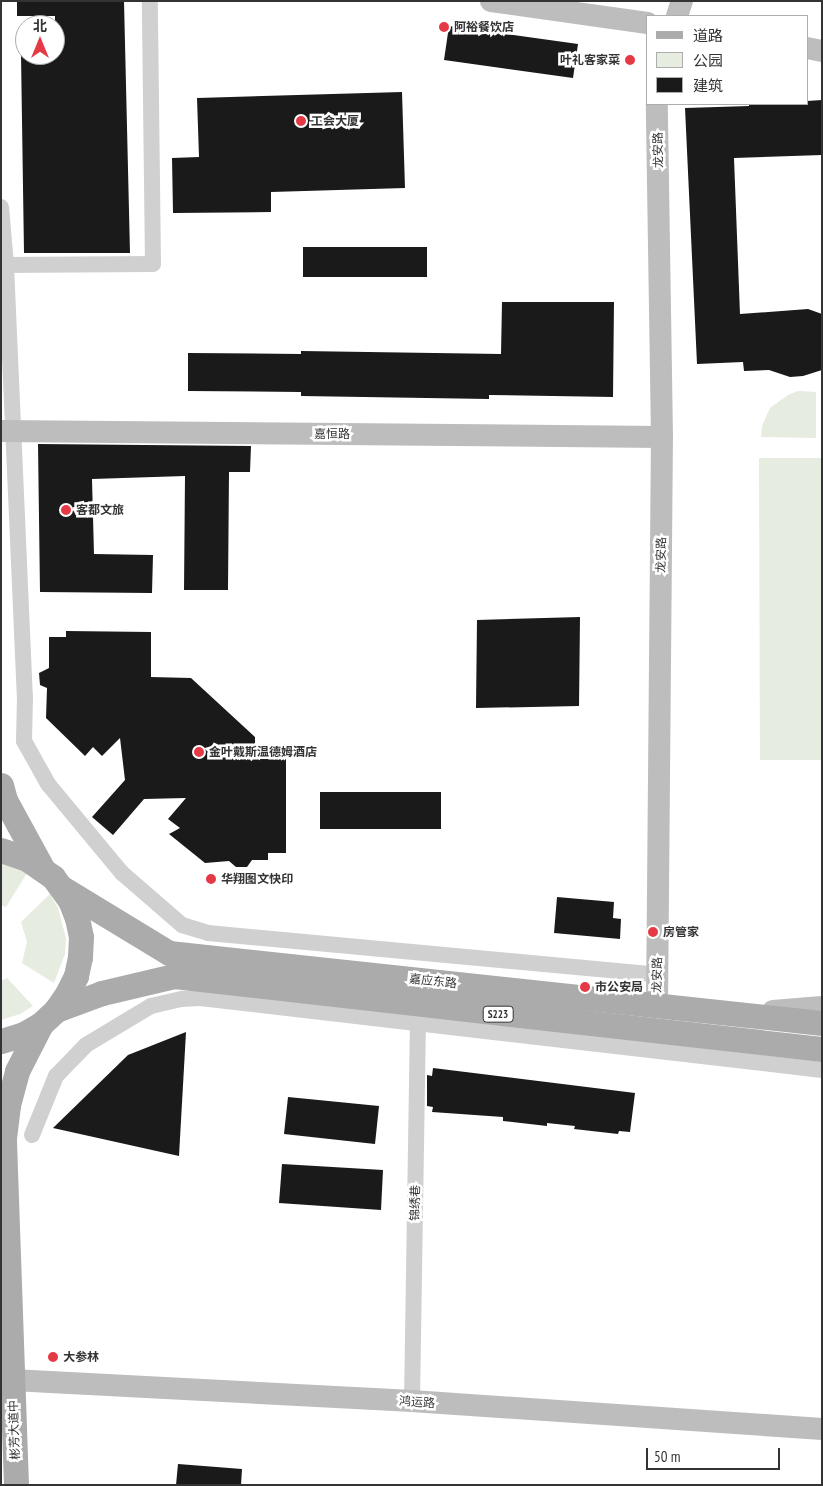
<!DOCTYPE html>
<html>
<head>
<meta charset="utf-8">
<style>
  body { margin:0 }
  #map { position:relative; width:823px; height:1486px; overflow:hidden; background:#fff; font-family:"PT Sans Narrow","Noto Sans SC",sans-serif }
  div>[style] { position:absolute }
  .green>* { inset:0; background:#e6ecdf }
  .building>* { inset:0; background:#1a1a1a }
  .street>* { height:16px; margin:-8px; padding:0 8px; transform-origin:8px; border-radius:8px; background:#d0d0d0 }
  .secondary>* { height:22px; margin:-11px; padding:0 11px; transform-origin:11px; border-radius:11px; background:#bdbdbd }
  .primary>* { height:25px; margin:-12.5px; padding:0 12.5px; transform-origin:12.5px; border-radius:12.5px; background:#ababab }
  .dots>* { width:14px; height:14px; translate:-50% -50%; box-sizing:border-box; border:2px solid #fff; border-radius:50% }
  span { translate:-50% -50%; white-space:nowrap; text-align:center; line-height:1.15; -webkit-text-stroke:5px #fff; paint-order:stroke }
  .shield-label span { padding:1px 4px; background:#fff; border:1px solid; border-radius:4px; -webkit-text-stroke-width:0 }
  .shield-label { font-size:11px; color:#333; font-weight:700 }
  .poi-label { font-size:12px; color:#333; font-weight:700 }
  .left { translate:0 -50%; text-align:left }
  .right { translate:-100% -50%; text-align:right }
  .street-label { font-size:12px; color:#333 }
  .frame { position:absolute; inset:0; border:2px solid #333; pointer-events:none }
  .legend { position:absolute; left:646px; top:15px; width:162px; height:90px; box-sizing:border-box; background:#fff; border:1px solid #adadad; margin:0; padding:6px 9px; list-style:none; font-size:15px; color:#333 }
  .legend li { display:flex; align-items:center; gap:10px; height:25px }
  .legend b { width:25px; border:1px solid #adadad }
  .north { position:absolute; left:15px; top:15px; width:50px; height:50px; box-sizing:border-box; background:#fff; border:1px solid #adadad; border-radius:50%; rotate:0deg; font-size:14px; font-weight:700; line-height:20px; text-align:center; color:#333 }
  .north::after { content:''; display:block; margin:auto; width:18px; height:22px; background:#e63946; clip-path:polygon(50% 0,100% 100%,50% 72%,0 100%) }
  .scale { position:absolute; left:646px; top:1448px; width:134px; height:22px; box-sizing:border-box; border:2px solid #333; border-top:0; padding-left:6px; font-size:15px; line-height:18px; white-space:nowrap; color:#333; -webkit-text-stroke:4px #fff; paint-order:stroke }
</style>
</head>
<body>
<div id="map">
  <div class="green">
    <i style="clip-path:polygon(798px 391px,816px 392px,816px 438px,761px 437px,762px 426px,770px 408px,788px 395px)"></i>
    <i style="clip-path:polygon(759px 458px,822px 458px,822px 760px,760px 760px)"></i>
    <i style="clip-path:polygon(1px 863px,27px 873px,6px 907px,1px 905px)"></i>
    <i style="clip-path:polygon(50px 894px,58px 908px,66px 938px,65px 954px,54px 983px,22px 963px,27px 942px,21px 922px)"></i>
    <i style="clip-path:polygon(7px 978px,33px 1006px,20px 1014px,1px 1020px,1px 981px)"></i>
  </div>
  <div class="building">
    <i style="clip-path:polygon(17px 1px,124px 1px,130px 253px,24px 253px,21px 55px,55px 55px,55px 16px,17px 16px)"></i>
    <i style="clip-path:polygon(449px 26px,578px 44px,573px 78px,444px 60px)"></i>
    <i style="clip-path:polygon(402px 92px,405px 188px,271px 192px,271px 212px,173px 213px,172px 158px,199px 157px,197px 98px)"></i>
    <i style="clip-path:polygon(822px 100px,822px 155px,734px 158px,740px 314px,808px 309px,822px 314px,822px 370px,803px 376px,790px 377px,769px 370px,744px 371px,743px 362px,697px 364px,685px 108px,749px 106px,749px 104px,807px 104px,807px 101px)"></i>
    <i style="clip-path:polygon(303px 247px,427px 247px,427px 277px,303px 277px)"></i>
    <i style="clip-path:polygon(502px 302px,614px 302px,613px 397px,489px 395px,489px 399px,301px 396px,301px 392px,188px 391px,188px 353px,301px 354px,301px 351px,501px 354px)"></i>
    <i style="clip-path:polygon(38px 444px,251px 446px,250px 472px,229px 472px,228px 590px,184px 590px,185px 476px,92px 479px,94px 554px,153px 555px,152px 593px,40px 592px)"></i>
    <i style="clip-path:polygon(580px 617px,579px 706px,476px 708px,477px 620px)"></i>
    <i style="clip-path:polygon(66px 631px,151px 632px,151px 677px,191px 678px,255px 737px,255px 748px,279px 748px,286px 755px,286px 853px,268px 853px,268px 860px,252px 860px,247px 867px,236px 867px,229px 861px,205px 863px,169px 834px,180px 828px,168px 819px,186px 798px,144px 799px,113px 835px,92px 817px,125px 780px,120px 738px,102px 756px,93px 747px,85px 756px,46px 718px,47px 688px,40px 685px,39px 673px,49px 668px,49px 637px,66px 637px)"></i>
    <i style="clip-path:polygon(320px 792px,441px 792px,441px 829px,320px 829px)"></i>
    <i style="clip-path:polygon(557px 897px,614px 902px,613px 918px,621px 919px,620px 939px,554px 933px)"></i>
    <i style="clip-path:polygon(186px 1032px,179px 1156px,53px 1128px,128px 1055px)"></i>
    <i style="clip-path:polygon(433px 1068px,635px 1093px,630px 1132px,619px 1131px,618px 1134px,574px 1129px,575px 1126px,547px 1123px,547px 1126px,503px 1121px,503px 1117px,432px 1112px,433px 1107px,427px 1106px,427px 1075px,432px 1076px)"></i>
    <i style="clip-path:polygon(288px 1097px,379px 1106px,375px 1144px,284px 1134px)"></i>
    <i style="clip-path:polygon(282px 1164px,383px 1170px,381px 1210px,279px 1203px)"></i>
    <i style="clip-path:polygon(178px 1464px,242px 1469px,241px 1485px,176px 1485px)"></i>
  </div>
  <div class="street">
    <i style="left:1px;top:207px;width:58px;rotate:85.1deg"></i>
    <i style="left:6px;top:265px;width:432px;rotate:87.5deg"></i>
    <i style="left:25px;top:697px;width:44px;rotate:91.3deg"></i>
    <i style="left:24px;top:741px;width:49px;rotate:60.8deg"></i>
    <i style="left:48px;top:784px;width:116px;rotate:50.3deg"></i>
    <i style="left:122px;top:873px;width:79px;rotate:40.9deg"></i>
    <i style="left:182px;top:925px;width:27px;rotate:17deg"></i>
    <i style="left:208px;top:933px;width:451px;rotate:5.3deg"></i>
    <i style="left:1px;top:265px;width:152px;rotate:-0.4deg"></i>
    <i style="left:153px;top:264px;width:263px;rotate:-90.7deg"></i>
    <i style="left:32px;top:1135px;width:64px;rotate:-67.9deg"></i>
    <i style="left:56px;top:1076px;width:43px;rotate:-45.9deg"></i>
    <i style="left:86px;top:1045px;width:76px;rotate:-31deg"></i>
    <i style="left:151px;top:1006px;width:32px;rotate:-13deg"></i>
    <i style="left:182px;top:999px;width:18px;rotate:-3deg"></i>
    <i style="left:200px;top:998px;width:626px;rotate:6.6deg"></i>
    <i style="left:412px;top:1401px;width:388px;rotate:-89.1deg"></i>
  </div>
  <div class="secondary">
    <i style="left:491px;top:1px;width:158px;rotate:8deg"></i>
    <i style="left:677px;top:16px;width:16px;rotate:-72deg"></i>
    <i style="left:807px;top:48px;width:15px;rotate:11deg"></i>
    <i style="left:1px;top:431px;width:661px;rotate:0.52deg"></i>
    <i style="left:657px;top:1006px;width:569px;rotate:-89.5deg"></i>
    <i style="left:662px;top:437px;width:333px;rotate:-90.9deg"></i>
    <i style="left:773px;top:1011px;width:49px;rotate:-4.7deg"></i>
    <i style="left:12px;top:1380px;width:401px;rotate:3deg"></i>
    <i style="left:412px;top:1401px;width:411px;rotate:3.9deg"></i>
  </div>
  <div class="primary">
    <i style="left:1px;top:785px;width:16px;rotate:75deg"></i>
    <i style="left:5px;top:800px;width:77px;rotate:61.4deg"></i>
    <i style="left:1px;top:850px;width:28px;rotate:19deg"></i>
    <i style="left:27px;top:859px;width:32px;rotate:35deg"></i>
    <i style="left:53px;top:877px;width:29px;rotate:54deg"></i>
    <i style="left:70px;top:900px;width:19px;rotate:69deg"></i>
    <i style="left:77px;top:918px;width:19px;rotate:78deg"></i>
    <i style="left:81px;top:937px;width:20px;rotate:93deg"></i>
    <i style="left:80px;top:957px;width:19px;rotate:102deg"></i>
    <i style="left:76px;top:976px;width:20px;rotate:117deg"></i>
    <i style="left:67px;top:994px;width:19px;rotate:125deg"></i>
    <i style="left:56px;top:1010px;width:21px;rotate:137deg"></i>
    <i style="left:41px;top:1024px;width:20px;rotate:150deg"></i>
    <i style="left:24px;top:1034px;width:24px;rotate:163deg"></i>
    <i style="left:62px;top:888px;width:125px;rotate:31.3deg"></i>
    <i style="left:169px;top:953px;width:657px;rotate:6.12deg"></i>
    <i style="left:56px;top:1010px;width:49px;rotate:-20.3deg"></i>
    <i style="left:102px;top:993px;width:74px;rotate:-13.3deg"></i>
    <i style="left:174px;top:976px;width:652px;rotate:6.43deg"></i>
    <i style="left:16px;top:1485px;width:347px;rotate:-92deg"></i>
    <i style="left:4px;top:1138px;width:33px;rotate:-83deg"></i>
    <i style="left:8px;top:1105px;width:35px;rotate:-75deg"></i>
    <i style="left:17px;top:1071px;width:53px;rotate:-62.9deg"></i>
  </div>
  <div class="dots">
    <i style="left:444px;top:27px;background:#e63946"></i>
    <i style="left:630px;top:60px;background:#e63946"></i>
    <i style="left:301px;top:121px;background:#e63946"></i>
    <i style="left:66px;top:510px;background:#e63946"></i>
    <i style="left:199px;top:752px;background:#e63946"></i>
    <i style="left:211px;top:879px;background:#e63946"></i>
    <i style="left:653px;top:932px;background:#e63946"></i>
    <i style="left:585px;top:987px;background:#e63946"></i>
    <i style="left:53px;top:1357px;background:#e63946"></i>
  </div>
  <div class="shield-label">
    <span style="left:498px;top:1014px">S223</span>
  </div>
  <div class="poi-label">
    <span class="left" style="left:454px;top:27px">阿裕餐饮店</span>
    <span class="right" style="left:620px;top:60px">叶礼客家菜</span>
    <span class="left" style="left:311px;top:121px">工会大厦</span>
    <span class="left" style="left:76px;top:510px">客都文旅</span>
    <span class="left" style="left:209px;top:752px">金叶戴斯温德姆酒店</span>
    <span class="left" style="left:221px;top:879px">华翔图文快印</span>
    <span class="left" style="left:663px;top:932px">房管家</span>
    <span class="left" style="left:595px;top:987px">市公安局</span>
    <span class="left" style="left:63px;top:1357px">大参林</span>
  </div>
  <div class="street-label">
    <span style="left:658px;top:150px;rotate:-91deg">龙安路</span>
    <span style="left:332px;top:434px">嘉恒路</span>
    <span style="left:661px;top:555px;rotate:-89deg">龙安路</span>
    <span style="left:657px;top:975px;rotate:-89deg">龙安路</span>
    <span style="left:433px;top:981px;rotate:6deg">嘉应东路</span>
    <span style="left:415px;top:1203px;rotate:-89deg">锦绣巷</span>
    <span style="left:417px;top:1402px;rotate:4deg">鸿运路</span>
    <span style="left:14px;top:1430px;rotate:-92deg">彬芳大道中</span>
  </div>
  <div class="frame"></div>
  <ul class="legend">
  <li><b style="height:6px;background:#ababab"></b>道路</li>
  <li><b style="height:14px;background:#e6ecdf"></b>公园</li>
  <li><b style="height:14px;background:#1a1a1a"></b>建筑</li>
  </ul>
  <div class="north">北</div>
  <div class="scale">50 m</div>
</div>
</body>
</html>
